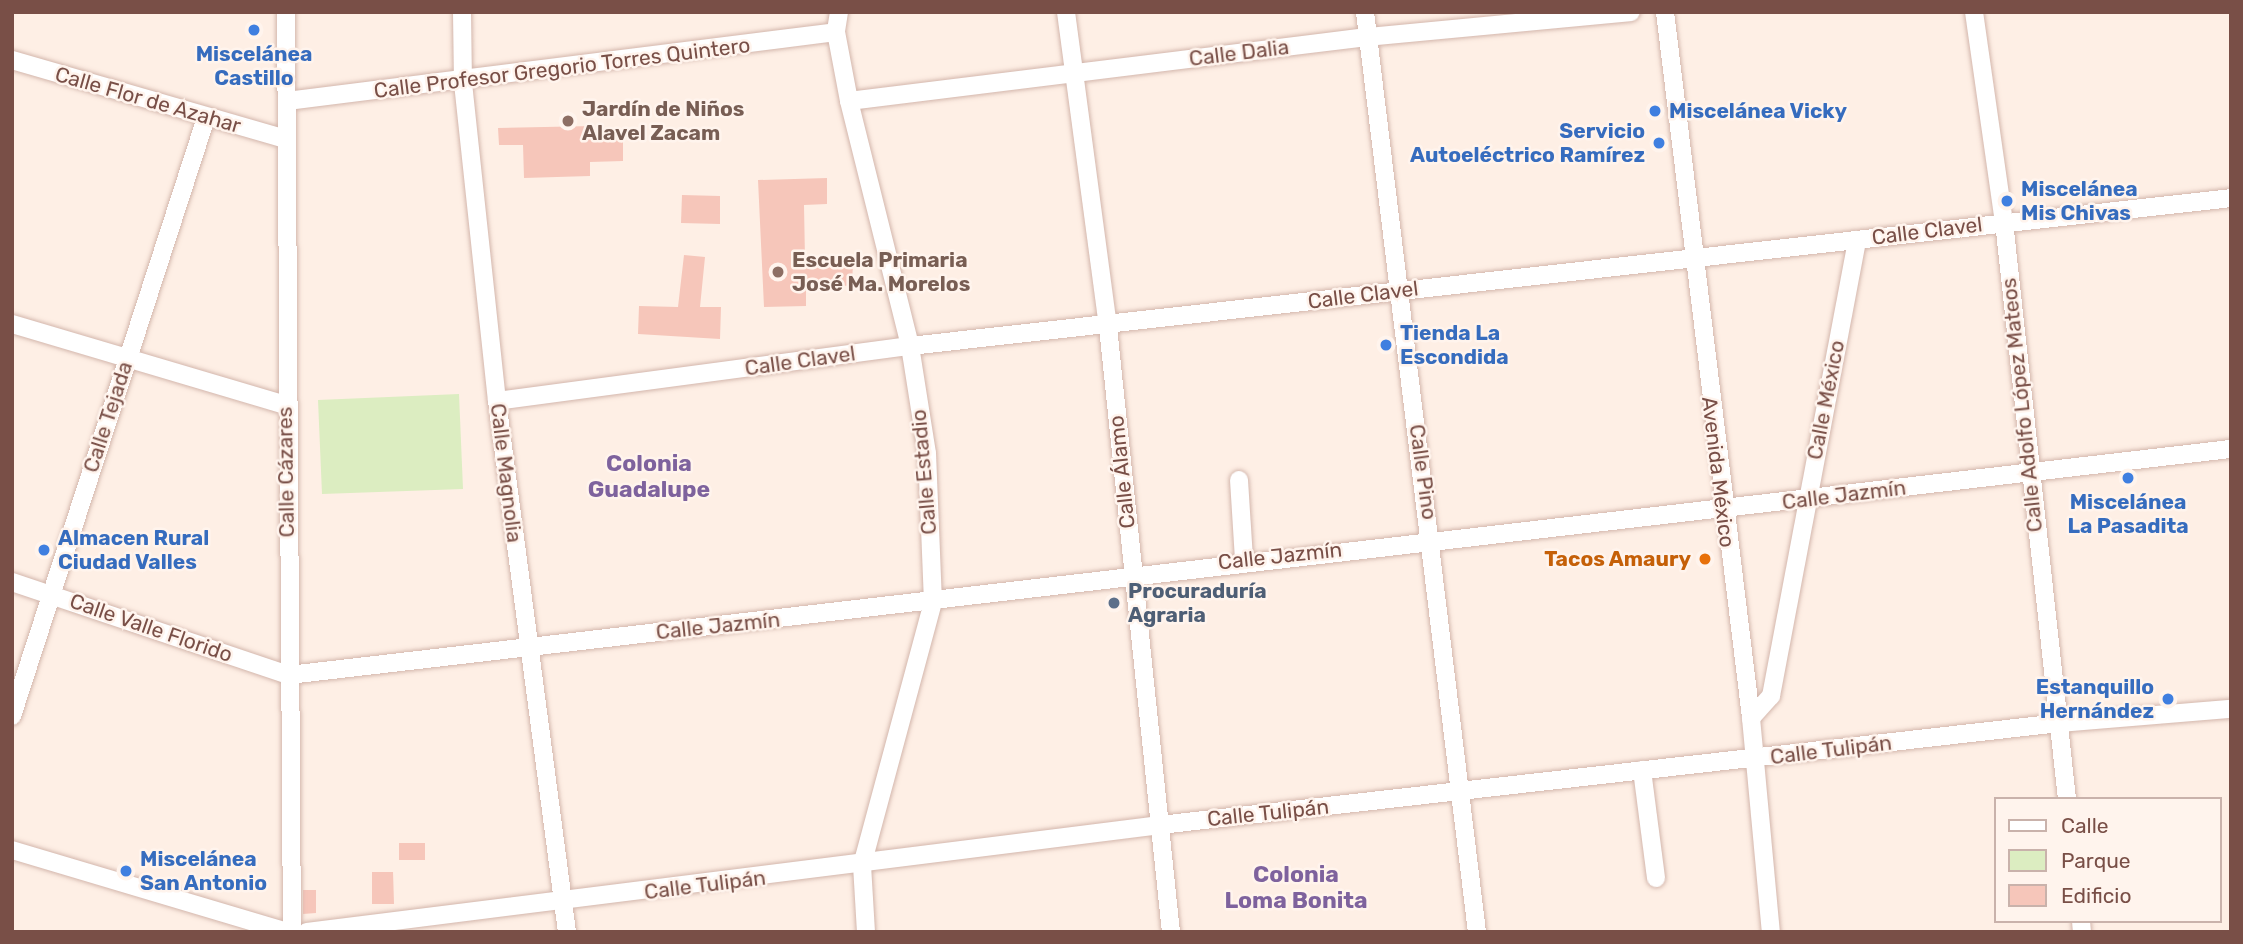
<!DOCTYPE html>
<html>
<head>
<meta charset="utf-8">
<style>
  body { margin:0 }
  #map { position:relative; width:2243px; height:944px; overflow:hidden; background:#feefe5; font-family:Rubik,sans-serif }
  div>[style] { position:absolute }
  .green>* { inset:0; background:#dcedc1 }
  .building>* { inset:0; background:#f6c6ba }
  .roads { filter:drop-shadow(0 0 2px #d3b6ac) drop-shadow(0 0 2px #d3b6ac) }
  .minor>* { height:18px; margin:-9px; padding:0 9px; transform-origin:9px; border-radius:9px; background:#fff }
  .dots>* { width:19px; height:19px; translate:-50% -50%; box-sizing:border-box; border:4px solid #fff4ed; border-radius:50% }
  span { translate:-50% -50%; white-space:nowrap; text-align:center; line-height:1.15; -webkit-text-stroke:5px #fff4ed; paint-order:stroke }
  .street-label { font-size:21px; color:#794f47 }
  .shop-label { font-size:21px; color:#366cbe; font-weight:700 }
  .left { translate:0 -50%; text-align:left }
  .right { translate:-100% -50%; text-align:right }
  .education-label { font-size:21px; color:#785e54; font-weight:700 }
  .food-label { font-size:21px; color:#c56008; font-weight:700 }
  .service-label { font-size:21px; color:#4e5e75; font-weight:700 }
  .neighbourhood-label { font-size:23px; color:#7e629d; font-weight:700 }
  .frame { position:absolute; inset:0; border:14px solid #794f47; pointer-events:none }
  .legend { position:absolute; left:1994px; top:797px; width:228px; height:126px; box-sizing:border-box; background:#fff4ed; border:2px solid #c9b2ab; margin:0; padding:9px 12px; list-style:none; font-size:21px; color:#794f47 }
  .legend li { display:flex; align-items:center; gap:14px; height:35px }
  .legend b { width:35px; border:2px solid #c9b2ab }
</style>
</head>
<body>
<div id="map">
  <div class="green">
    <i style="clip-path:polygon(459px 394px,463px 489px,322px 494px,318px 400px)"></i>
  </div>
  <div class="building">
    <i style="clip-path:polygon(593px 126px,593px 133px,623px 132px,623px 161px,590px 162px,590px 176px,524px 178px,523px 145px,499px 145px,498px 128px)"></i>
    <i style="clip-path:polygon(827px 178px,827px 204px,804px 205px,805px 259px,853px 262px,852px 286px,806px 284px,806px 306px,764px 307px,758px 180px)"></i>
    <i style="clip-path:polygon(682px 195px,720px 196px,720px 224px,681px 223px)"></i>
    <i style="clip-path:polygon(684px 255px,705px 257px,700px 307px,721px 307px,720px 339px,638px 334px,639px 306px,678px 307px)"></i>
    <i style="clip-path:polygon(399px 843px,425px 843px,425px 860px,399px 860px)"></i>
    <i style="clip-path:polygon(372px 872px,393px 872px,394px 904px,372px 904px)"></i>
    <i style="clip-path:polygon(303px 890px,316px 890px,316px 913px,303px 914px)"></i>
  </div>
  <div class="roads">
    <div class="minor">
      <i style="left:286px;top:12px;width:920px;rotate:89.63deg"></i>
      <i style="left:462px;top:12px;width:71px;rotate:89.2deg"></i>
      <i style="left:463px;top:83px;width:320px;rotate:83.9deg"></i>
      <i style="left:497px;top:401px;width:536px;rotate:82.49deg"></i>
      <i style="left:839px;top:12px;width:20px;rotate:99deg"></i>
      <i style="left:836px;top:32px;width:70px;rotate:79.3deg"></i>
      <i style="left:849px;top:101px;width:252px;rotate:76deg"></i>
      <i style="left:910px;top:346px;width:108px;rotate:81deg"></i>
      <i style="left:927px;top:453px;width:149px;rotate:87.7deg"></i>
      <i style="left:933px;top:602px;width:272px;rotate:105.1deg"></i>
      <i style="left:862px;top:865px;width:67px;rotate:86.6deg"></i>
      <i style="left:1066px;top:12px;width:318px;rotate:82.4deg"></i>
      <i style="left:1108px;top:327px;width:608px;rotate:84.06deg"></i>
      <i style="left:1365px;top:12px;width:927px;rotate:83.06deg"></i>
      <i style="left:1665px;top:12px;width:711px;rotate:83.05deg"></i>
      <i style="left:1751px;top:718px;width:215px;rotate:84.7deg"></i>
      <i style="left:1974px;top:12px;width:212px;rotate:81.9deg"></i>
      <i style="left:2004px;top:222px;width:580px;rotate:83.77deg"></i>
      <i style="left:12px;top:60px;width:284px;rotate:16.1deg"></i>
      <i style="left:287px;top:101px;width:553px;rotate:-7.16deg"></i>
      <i style="left:849px;top:101px;width:522px;rotate:-7.04deg"></i>
      <i style="left:1367px;top:37px;width:265px;rotate:-5.4deg"></i>
      <i style="left:12px;top:324px;width:285px;rotate:16.5deg"></i>
      <i style="left:497px;top:401px;width:417px;rotate:-7.6deg"></i>
      <i style="left:910px;top:346px;width:1329px;rotate:-6.39deg"></i>
      <i style="left:1239px;top:480px;width:80px;rotate:86.4deg"></i>
      <i style="left:12px;top:582px;width:292px;rotate:18.6deg"></i>
      <i style="left:289px;top:675px;width:1955px;rotate:-6.64deg"></i>
      <i style="left:12px;top:716px;width:629px;rotate:-72.03deg"></i>
      <i style="left:1751px;top:718px;width:30px;rotate:-48deg"></i>
      <i style="left:1771px;top:696px;width:464px;rotate:-79.3deg"></i>
      <i style="left:1642px;top:770px;width:109px;rotate:82.6deg"></i>
      <i style="left:12px;top:850px;width:287px;rotate:16.6deg"></i>
      <i style="left:2081px;top:921px;width:11px;rotate:85deg"></i>
      <i style="left:307px;top:932px;width:860px;rotate:-7.15deg"></i>
      <i style="left:1160px;top:825px;width:905px;rotate:-6.47deg"></i>
      <i style="left:2059px;top:723px;width:173px;rotate:-4.7deg"></i>
    </div>
  </div>
  <div class="dots">
    <i style="left:254px;top:30px;background:#3f7fe0"></i>
    <i style="left:1655px;top:111px;background:#3f7fe0"></i>
    <i style="left:568px;top:121px;background:#8d6e63"></i>
    <i style="left:1659px;top:143px;background:#3f7fe0"></i>
    <i style="left:2007px;top:201px;background:#3f7fe0"></i>
    <i style="left:778px;top:272px;background:#8d6e63"></i>
    <i style="left:1386px;top:345px;background:#3f7fe0"></i>
    <i style="left:2128px;top:478px;background:#3f7fe0"></i>
    <i style="left:44px;top:550px;background:#3f7fe0"></i>
    <i style="left:1705px;top:559px;background:#e8710a"></i>
    <i style="left:1114px;top:603px;background:#5c6f8a"></i>
    <i style="left:2168px;top:699px;background:#3f7fe0"></i>
    <i style="left:126px;top:871px;background:#3f7fe0"></i>
  </div>
  <div class="street-label">
    <span style="left:1239px;top:53px;rotate:-7deg">Calle Dalia</span>
    <span style="left:562px;top:68px;rotate:-7deg">Calle Profesor Gregorio Torres Quintero</span>
    <span style="left:148px;top:100px;rotate:16deg">Calle Flor de Azahar</span>
    <span style="left:1927px;top:231px;rotate:-7deg">Calle Clavel</span>
    <span style="left:1363px;top:295px;rotate:-7deg">Calle Clavel</span>
    <span style="left:800px;top:361px;rotate:-8deg">Calle Clavel</span>
    <span style="left:1826px;top:400px;rotate:-79deg">Calle México</span>
    <span style="left:2022px;top:405px;rotate:-96deg">Calle Adolfo López Mateos</span>
    <span style="left:108px;top:417px;rotate:-72deg">Calle Tejada</span>
    <span style="left:286px;top:472px;rotate:-91deg">Calle Cázares</span>
    <span style="left:924px;top:472px;rotate:-95deg">Calle Estadio</span>
    <span style="left:1122px;top:472px;rotate:-96deg">Calle Álamo</span>
    <span style="left:1423px;top:472px;rotate:82deg">Calle Pino</span>
    <span style="left:1718px;top:472px;rotate:83deg">Avenida México</span>
    <span style="left:506px;top:473px;rotate:83deg">Calle Magnolia</span>
    <span style="left:1844px;top:495px;rotate:-7deg">Calle Jazmín</span>
    <span style="left:1280px;top:556px;rotate:-6deg">Calle Jazmín</span>
    <span style="left:718px;top:626px;rotate:-6deg">Calle Jazmín</span>
    <span style="left:151px;top:628px;rotate:19deg">Calle Valle Florido</span>
    <span style="left:1831px;top:750px;rotate:-7deg">Calle Tulipán</span>
    <span style="left:1268px;top:813px;rotate:-6deg">Calle Tulipán</span>
    <span style="left:705px;top:885px;rotate:-7deg">Calle Tulipán</span>
  </div>
  <div class="shop-label">
    <span style="left:254px;top:66px">Miscelánea<br>Castillo</span>
    <span class="left" style="left:1669px;top:111px">Miscelánea Vicky</span>
    <span class="right" style="left:1645px;top:143px">Servicio<br>Autoeléctrico Ramírez</span>
    <span class="left" style="left:2021px;top:201px">Miscelánea<br>Mis Chivas</span>
    <span class="left" style="left:1400px;top:345px">Tienda La<br>Escondida</span>
    <span style="left:2128px;top:514px">Miscelánea<br>La Pasadita</span>
    <span class="left" style="left:58px;top:550px">Almacen Rural<br>Ciudad Valles</span>
    <span class="right" style="left:2154px;top:699px">Estanquillo<br>Hernández</span>
    <span class="left" style="left:140px;top:871px">Miscelánea<br>San Antonio</span>
  </div>
  <div class="education-label">
    <span class="left" style="left:582px;top:121px">Jardín de Niños<br>Alavel Zacam</span>
    <span class="left" style="left:792px;top:272px">Escuela Primaria<br>José Ma. Morelos</span>
  </div>
  <div class="food-label">
    <span class="right" style="left:1691px;top:559px">Tacos Amaury</span>
  </div>
  <div class="service-label">
    <span class="left" style="left:1128px;top:603px">Procuraduría<br>Agraria</span>
  </div>
  <div class="neighbourhood-label">
    <span style="left:649px;top:476px">Colonia<br>Guadalupe</span>
    <span style="left:1296px;top:887px">Colonia<br>Loma Bonita</span>
  </div>
  <div class="frame"></div>
  <ul class="legend">
  <li><b style="height:9px;background:#fff"></b>Calle</li>
  <li><b style="height:19px;background:#dcedc1"></b>Parque</li>
  <li><b style="height:19px;background:#f6c6ba"></b>Edificio</li>
  </ul>
</div>
</body>
</html>
